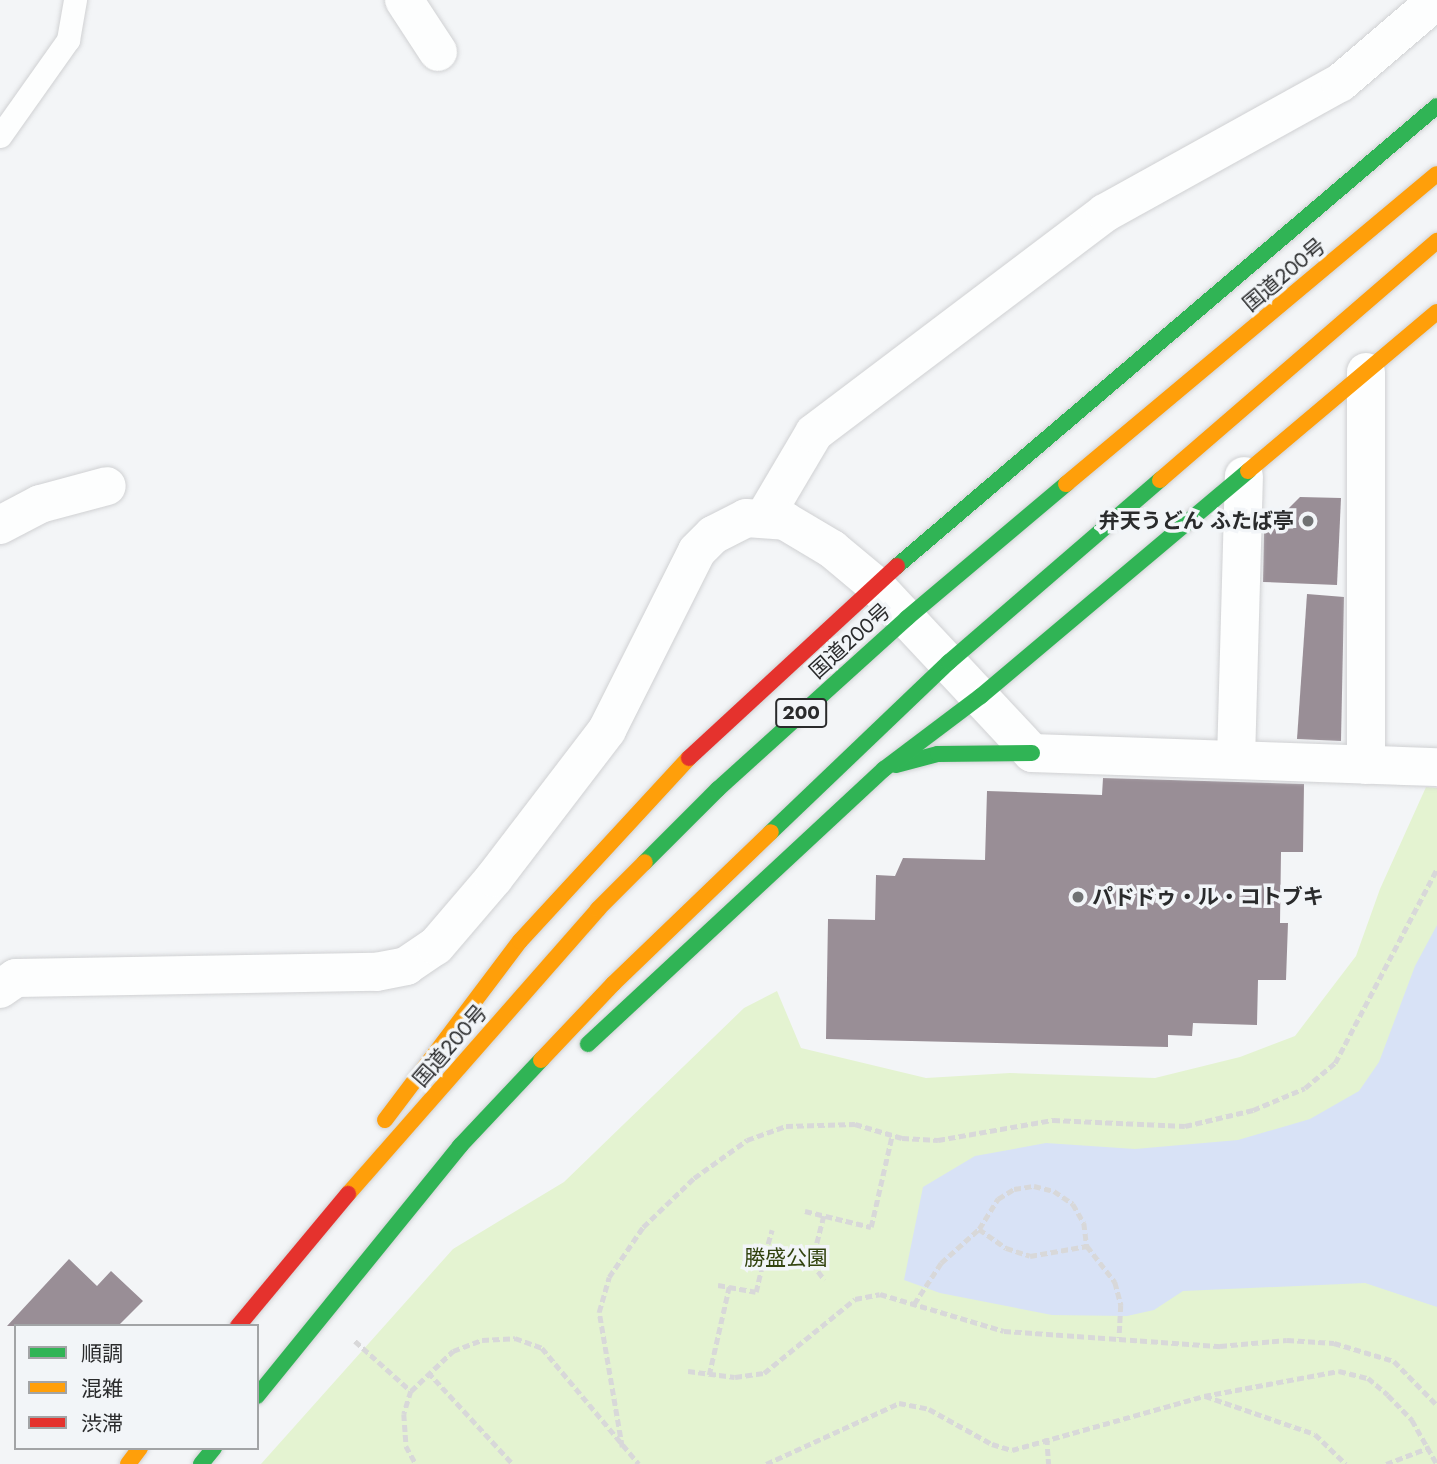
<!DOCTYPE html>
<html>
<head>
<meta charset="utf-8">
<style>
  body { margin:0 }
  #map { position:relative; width:1437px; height:1464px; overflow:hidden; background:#f3f5f7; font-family:Jost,"Noto Sans JP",sans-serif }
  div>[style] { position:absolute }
  .green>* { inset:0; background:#e4f3d1 }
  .water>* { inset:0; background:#d8e2f6 }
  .building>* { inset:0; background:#998e96 }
  .path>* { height:4.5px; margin-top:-2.25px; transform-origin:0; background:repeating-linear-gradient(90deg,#d8d8d9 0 7px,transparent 0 10.5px) }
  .roads { filter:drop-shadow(0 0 2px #d0d1d3) drop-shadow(0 0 2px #d0d1d3) }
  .lane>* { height:23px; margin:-11.5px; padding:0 11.5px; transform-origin:11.5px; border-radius:11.5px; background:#fdfefe }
  .street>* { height:38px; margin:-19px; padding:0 19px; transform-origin:19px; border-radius:19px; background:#fdfefe }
  .fast>* { height:16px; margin:-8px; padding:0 8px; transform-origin:8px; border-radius:8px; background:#30b455 }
  .slow>* { height:16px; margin:-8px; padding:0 8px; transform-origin:8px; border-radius:8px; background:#ff9f0a }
  .jam>* { height:16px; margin:-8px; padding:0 8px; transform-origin:8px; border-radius:8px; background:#e5322d }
  .dots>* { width:19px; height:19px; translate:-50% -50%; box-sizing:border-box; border:4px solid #f2f5f8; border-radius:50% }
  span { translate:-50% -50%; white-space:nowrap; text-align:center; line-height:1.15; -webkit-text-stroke:7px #f2f5f8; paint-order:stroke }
  .shield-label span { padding:2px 5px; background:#f2f5f8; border:2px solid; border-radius:5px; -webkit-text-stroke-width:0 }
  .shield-label { font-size:19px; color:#2a2b2c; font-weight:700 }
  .street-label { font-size:21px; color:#2a2b2c }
  .poi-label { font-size:21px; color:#2a2b2c; font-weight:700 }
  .right { translate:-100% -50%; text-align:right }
  .left { translate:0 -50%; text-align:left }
  .park-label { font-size:21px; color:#32430f }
  .legend { position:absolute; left:14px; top:1324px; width:245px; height:126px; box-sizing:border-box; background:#f2f5f8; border:2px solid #a2a4a6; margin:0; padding:9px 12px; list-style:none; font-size:21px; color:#2a2b2c }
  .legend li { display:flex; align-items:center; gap:14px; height:35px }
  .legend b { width:35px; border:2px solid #a2a4a6 }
</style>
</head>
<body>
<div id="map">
  <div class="green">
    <i style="clip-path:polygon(1426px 787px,1437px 788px,1437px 1464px,261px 1464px,453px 1249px,564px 1182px,744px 1008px,777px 991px,801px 1048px,926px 1078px,1010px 1073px,1155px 1078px,1240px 1057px,1295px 1036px,1356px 956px,1380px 889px)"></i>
  </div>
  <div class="water">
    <i style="clip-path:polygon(1437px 925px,1437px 1307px,1365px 1283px,1183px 1291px,1154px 1310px,1127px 1316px,1052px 1315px,940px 1293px,904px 1280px,923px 1187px,975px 1156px,1046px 1143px,1135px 1149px,1238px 1140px,1310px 1119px,1359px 1091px,1379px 1062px,1415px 966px)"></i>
  </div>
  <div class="building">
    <i style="clip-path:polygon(1300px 497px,1341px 498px,1337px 585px,1263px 582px,1264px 533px)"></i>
    <i style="clip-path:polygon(1307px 594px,1344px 597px,1341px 741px,1297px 739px)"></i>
    <i style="clip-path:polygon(1103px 778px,1304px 784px,1303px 852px,1281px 852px,1280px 923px,1288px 923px,1286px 980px,1258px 980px,1257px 1025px,1193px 1023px,1192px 1036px,1168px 1035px,1168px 1047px,826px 1039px,828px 919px,875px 920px,876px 875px,895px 876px,903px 858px,985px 860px,987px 791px,1102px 795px)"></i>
    <i style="clip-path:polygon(69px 1259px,97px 1286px,111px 1271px,143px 1301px,118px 1326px,7px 1326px)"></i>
  </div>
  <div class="path">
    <i style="left:805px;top:1211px;width:68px;rotate:13.6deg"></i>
    <i style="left:871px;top:1227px;width:94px;rotate:-77.1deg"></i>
    <i style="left:824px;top:1216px;width:49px;rotate:104.3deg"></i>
    <i style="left:812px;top:1263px;width:21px;rotate:53deg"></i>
    <i style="left:979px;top:1229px;width:36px;rotate:-58deg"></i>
    <i style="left:998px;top:1199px;width:19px;rotate:-32deg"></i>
    <i style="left:1014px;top:1189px;width:20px;rotate:-9deg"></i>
    <i style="left:1034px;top:1186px;width:21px;rotate:14deg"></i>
    <i style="left:1054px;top:1191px;width:23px;rotate:34deg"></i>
    <i style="left:1073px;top:1204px;width:22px;rotate:60deg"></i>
    <i style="left:1084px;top:1223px;width:23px;rotate:83deg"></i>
    <i style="left:765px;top:1254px;width:25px;rotate:-74deg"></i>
    <i style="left:718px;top:1285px;width:11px;rotate:10deg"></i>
    <i style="left:914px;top:1304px;width:49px;rotate:-56.6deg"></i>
    <i style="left:941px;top:1263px;width:51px;rotate:-41.8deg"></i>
    <i style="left:979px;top:1229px;width:33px;rotate:35deg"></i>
    <i style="left:1006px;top:1248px;width:25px;rotate:18deg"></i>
    <i style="left:1030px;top:1256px;width:58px;rotate:-10deg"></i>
    <i style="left:1087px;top:1246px;width:46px;rotate:52.1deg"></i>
    <i style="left:1115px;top:1282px;width:24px;rotate:75deg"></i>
    <i style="left:1121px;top:1305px;width:33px;rotate:93deg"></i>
    <i style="left:355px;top:1341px;width:75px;rotate:41.8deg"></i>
    <i style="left:411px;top:1391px;width:58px;rotate:-43.6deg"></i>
    <i style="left:453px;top:1351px;width:31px;rotate:-21deg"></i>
    <i style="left:482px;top:1340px;width:33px;rotate:-3deg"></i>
    <i style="left:515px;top:1338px;width:29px;rotate:20deg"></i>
    <i style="left:542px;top:1348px;width:151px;rotate:50.1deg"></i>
    <i style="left:688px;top:1371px;width:47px;rotate:7.3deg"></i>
    <i style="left:735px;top:1377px;width:29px;rotate:-8deg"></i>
    <i style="left:764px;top:1373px;width:117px;rotate:-39.1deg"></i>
    <i style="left:855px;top:1299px;width:25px;rotate:-11deg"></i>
    <i style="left:880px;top:1294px;width:129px;rotate:16.6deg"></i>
    <i style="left:1004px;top:1331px;width:217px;rotate:4deg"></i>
    <i style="left:1220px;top:1346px;width:67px;rotate:-5.1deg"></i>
    <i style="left:1287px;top:1340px;width:47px;rotate:3.7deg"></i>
    <i style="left:1334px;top:1343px;width:63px;rotate:16.7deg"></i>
    <i style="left:1394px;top:1361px;width:62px;rotate:45.7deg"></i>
    <i style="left:428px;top:1372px;width:125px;rotate:47.3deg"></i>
    <i style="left:709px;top:1375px;width:90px;rotate:-77.2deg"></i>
    <i style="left:729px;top:1287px;width:27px;rotate:10deg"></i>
    <i style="left:756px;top:1292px;width:39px;rotate:-77deg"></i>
    <i style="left:765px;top:1254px;width:48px;rotate:10.8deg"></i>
    <i style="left:411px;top:1391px;width:24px;rotate:107deg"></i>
    <i style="left:404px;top:1414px;width:32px;rotate:86deg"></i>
    <i style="left:406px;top:1446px;width:21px;rotate:61deg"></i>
    <i style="left:1205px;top:1396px;width:116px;rotate:19.1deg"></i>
    <i style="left:1315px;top:1434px;width:43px;rotate:44.1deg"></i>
    <i style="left:1047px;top:1438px;width:26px;rotate:86deg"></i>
    <i style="left:622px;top:1447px;width:137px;rotate:-99.7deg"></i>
    <i style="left:599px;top:1312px;width:36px;rotate:-74deg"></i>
    <i style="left:609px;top:1277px;width:60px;rotate:-55.8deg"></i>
    <i style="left:643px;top:1227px;width:71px;rotate:-43.9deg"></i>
    <i style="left:694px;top:1178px;width:65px;rotate:-35.6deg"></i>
    <i style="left:747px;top:1140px;width:41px;rotate:-19.7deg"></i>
    <i style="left:786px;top:1126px;width:69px;rotate:-1.7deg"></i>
    <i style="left:855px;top:1124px;width:49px;rotate:16.6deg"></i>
    <i style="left:902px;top:1138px;width:36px;rotate:3deg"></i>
    <i style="left:938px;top:1140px;width:117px;rotate:-9.9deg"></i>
    <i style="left:1053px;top:1120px;width:132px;rotate:2.6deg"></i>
    <i style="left:1185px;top:1126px;width:70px;rotate:-13.2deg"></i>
    <i style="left:1253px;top:1110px;width:56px;rotate:-22.9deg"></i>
    <i style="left:1305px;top:1088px;width:39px;rotate:-40deg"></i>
    <i style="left:1335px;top:1063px;width:219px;rotate:-62.3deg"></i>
    <i style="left:766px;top:1464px;width:146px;rotate:-24.6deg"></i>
    <i style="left:899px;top:1403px;width:31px;rotate:11deg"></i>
    <i style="left:929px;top:1409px;width:72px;rotate:29.1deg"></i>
    <i style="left:992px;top:1444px;width:21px;rotate:17deg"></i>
    <i style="left:1012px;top:1450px;width:199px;rotate:-15.7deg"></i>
    <i style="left:1204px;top:1396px;width:137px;rotate:-10.5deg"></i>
    <i style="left:1339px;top:1371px;width:30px;rotate:14deg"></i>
    <i style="left:1368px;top:1378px;width:26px;rotate:40deg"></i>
    <i style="left:1388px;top:1395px;width:35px;rotate:46deg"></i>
    <i style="left:1412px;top:1420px;width:51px;rotate:60.4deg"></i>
    <i style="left:1386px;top:1464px;width:47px;rotate:-21.1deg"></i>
  </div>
  <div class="roads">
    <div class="lane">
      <i style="left:0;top:136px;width:118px;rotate:-54.7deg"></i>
      <i style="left:68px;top:40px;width:41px;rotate:-80.1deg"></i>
    </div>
    <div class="street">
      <i style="left:404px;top:0;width:62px;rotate:56.8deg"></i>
      <i style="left:765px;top:516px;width:96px;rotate:-59.4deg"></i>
      <i style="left:814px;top:433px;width:365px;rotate:-37.1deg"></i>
      <i style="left:1105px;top:213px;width:269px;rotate:-29deg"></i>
      <i style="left:1340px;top:83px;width:128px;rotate:-40.6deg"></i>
      <i style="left:0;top:525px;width:45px;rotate:-27.7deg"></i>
      <i style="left:40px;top:504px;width:69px;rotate:-15deg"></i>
      <i style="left:1236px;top:760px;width:284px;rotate:-88.4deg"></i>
      <i style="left:1366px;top:765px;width:393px;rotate:-90deg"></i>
      <i style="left:0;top:989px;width:19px;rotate:-35deg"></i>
      <i style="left:16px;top:978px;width:360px;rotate:-1deg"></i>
      <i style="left:376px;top:972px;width:31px;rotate:-11deg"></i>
      <i style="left:406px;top:966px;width:36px;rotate:-34deg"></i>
      <i style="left:436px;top:946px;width:89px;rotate:-49.5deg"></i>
      <i style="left:494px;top:878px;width:186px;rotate:-52.6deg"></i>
      <i style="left:607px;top:730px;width:200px;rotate:-63.3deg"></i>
      <i style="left:697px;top:551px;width:23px;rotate:-45deg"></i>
      <i style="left:713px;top:535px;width:37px;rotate:-27deg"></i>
      <i style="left:746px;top:518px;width:39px;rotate:4deg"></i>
      <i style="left:785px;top:521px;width:55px;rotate:30.8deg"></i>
      <i style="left:832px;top:549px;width:56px;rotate:39.9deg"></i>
      <i style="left:875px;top:585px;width:230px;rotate:46.9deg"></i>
      <i style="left:1032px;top:753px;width:405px;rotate:2deg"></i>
    </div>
    <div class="fast">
      <i style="left:897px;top:566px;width:709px;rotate:-40.43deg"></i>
      <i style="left:896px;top:765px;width:43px;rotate:-14.7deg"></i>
      <i style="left:938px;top:754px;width:94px;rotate:-0.6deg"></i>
      <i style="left:771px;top:832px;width:246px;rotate:-43.7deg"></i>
      <i style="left:949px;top:662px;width:279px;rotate:-40.8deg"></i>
      <i style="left:645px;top:862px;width:103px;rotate:-45deg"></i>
      <i style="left:718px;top:789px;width:255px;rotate:-42.1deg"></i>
      <i style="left:907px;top:618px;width:208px;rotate:-40.1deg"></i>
      <i style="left:588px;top:1044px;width:404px;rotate:-42.9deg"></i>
      <i style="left:884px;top:769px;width:121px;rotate:-37deg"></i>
      <i style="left:981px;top:696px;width:349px;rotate:-40.1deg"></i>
      <i style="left:257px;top:1396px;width:322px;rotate:-50.9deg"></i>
      <i style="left:460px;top:1146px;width:118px;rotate:-46.7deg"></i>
      <i style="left:201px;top:1464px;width:21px;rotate:-51deg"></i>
    </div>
    <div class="slow">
      <i style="left:1248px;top:471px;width:247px;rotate:-40.1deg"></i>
      <i style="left:1160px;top:480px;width:366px;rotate:-40.8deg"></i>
      <i style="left:1066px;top:484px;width:483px;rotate:-39.9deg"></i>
      <i style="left:541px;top:1060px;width:105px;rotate:-46.5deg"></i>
      <i style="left:613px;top:984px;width:219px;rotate:-43.9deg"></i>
      <i style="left:385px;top:1120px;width:224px;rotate:-53deg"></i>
      <i style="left:520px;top:941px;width:249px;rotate:-47.3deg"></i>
      <i style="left:348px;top:1194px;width:379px;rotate:-48.7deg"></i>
      <i style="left:598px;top:909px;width:66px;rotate:-45deg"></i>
      <i style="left:128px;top:1464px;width:20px;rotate:-53deg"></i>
    </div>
    <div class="jam">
      <i style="left:689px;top:758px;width:283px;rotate:-42.7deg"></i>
      <i style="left:238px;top:1326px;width:172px;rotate:-50.2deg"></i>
    </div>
  </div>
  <div class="dots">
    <i style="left:1308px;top:521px;background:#707273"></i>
    <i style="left:1078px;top:897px;background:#707273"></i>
  </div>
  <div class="shield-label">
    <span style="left:801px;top:713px">200</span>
  </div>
  <div class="street-label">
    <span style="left:1284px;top:275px;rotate:-40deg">国道200号</span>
    <span style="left:850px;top:641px;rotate:-42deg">国道200号</span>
    <span style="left:450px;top:1046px;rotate:-49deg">国道200号</span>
  </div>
  <div class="poi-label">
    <span class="right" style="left:1294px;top:521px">弁天うどん ふたば亭</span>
    <span class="left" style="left:1092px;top:897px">パドドゥ・ル・コトブキ</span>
  </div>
  <div class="park-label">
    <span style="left:786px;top:1258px">勝盛公園</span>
  </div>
  <ul class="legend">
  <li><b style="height:9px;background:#30b455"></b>順調</li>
  <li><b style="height:9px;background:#ff9f0a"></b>混雑</li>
  <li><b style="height:9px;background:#e5322d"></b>渋滞</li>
  </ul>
</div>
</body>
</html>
